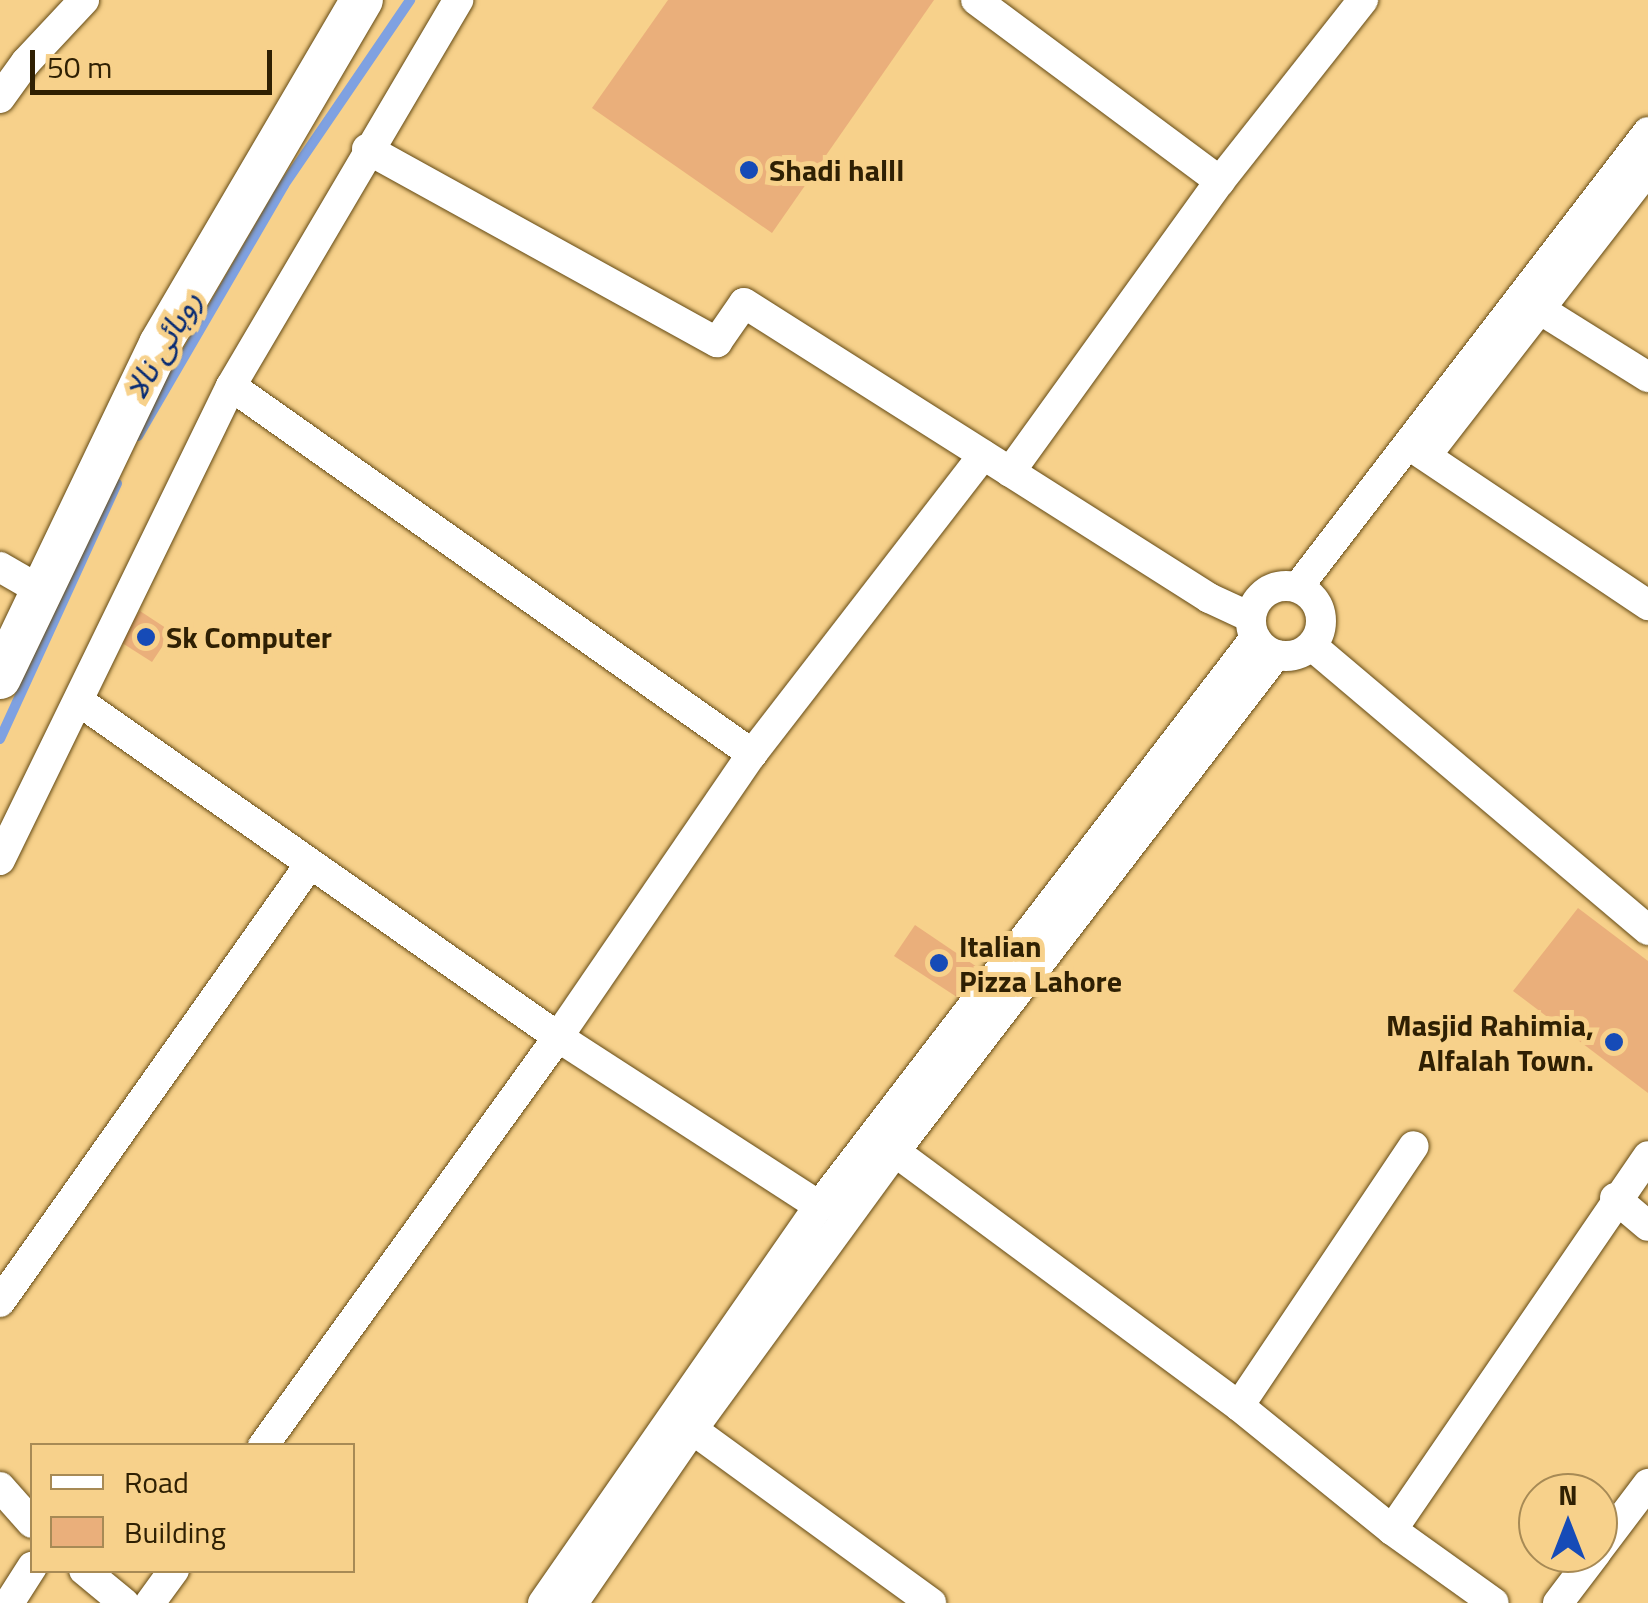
<!DOCTYPE html>
<html>
<head>
<meta charset="utf-8">
<style>
  body { margin:0 }
  #map { position:relative; width:1648px; height:1603px; overflow:hidden; background:#f7d18b; font-family:"Titillium Web","Noto Sans Arabic",sans-serif }
  div>[style] { position:absolute }
  .stream>* { height:10px; margin:-5px; padding:0 5px; transform-origin:5px; border-radius:5px; background:#7fa1e1 }
  .building>* { inset:0; background:#eaaf7b }
  .roads { filter:drop-shadow(0 0 2px #644a14) drop-shadow(0 0 2px #644a14) }
  .street>* { height:30px; margin:-15px; padding:0 15px; transform-origin:15px; border-radius:15px; background:#fff }
  .street>.ring { margin:-15px; padding:0; box-sizing:content-box; background:none; border:30px solid #fff; border-radius:50% }
  .secondary>* { height:42px; margin:-21px; padding:0 21px; transform-origin:21px; border-radius:21px; background:#fff }
  .dots>* { width:28px; height:28px; translate:-50% -50%; box-sizing:border-box; border:5px solid #f7d18b; border-radius:50% }
  span { translate:-50% -50%; white-space:nowrap; text-align:center; line-height:1.15; -webkit-text-stroke:10px #f7d18b; paint-order:stroke }
  .poi-label { font-size:30px; color:#2f2003; font-weight:700 }
  .left { translate:0 -50%; text-align:left }
  .right { translate:-100% -50%; text-align:right }
  .water-label { font-size:32px; color:#082b74; font-style:italic }
  .legend { position:absolute; left:30px; top:1443px; width:325px; height:130px; box-sizing:border-box; background:#f7d18b; border:2px solid #a78a55; margin:0; padding:12px 18px; list-style:none; font-size:30px; color:#2f2003 }
  .legend li { display:flex; align-items:center; gap:20px; height:50px }
  .legend b { width:50px; border:2px solid #a78a55 }
  .north { position:absolute; left:1518px; top:1473px; width:100px; height:100px; box-sizing:border-box; background:#f7d18b; border:2px solid #a78a55; border-radius:50%; rotate:0deg; font-size:28px; font-weight:700; line-height:40px; text-align:center; color:#2f2003 }
  .north::after { content:''; display:block; margin:auto; width:35px; height:45px; background:#164bb7; clip-path:polygon(50% 0,100% 100%,50% 72%,0 100%) }
  .scale { position:absolute; left:30px; top:50px; width:242px; height:45px; box-sizing:border-box; border:5px solid #2f2003; border-top:0; padding-left:12px; font-size:30px; line-height:35px; white-space:nowrap; color:#2f2003; -webkit-text-stroke:8px #f7d18b; paint-order:stroke }
</style>
</head>
<body>
<div id="map">
  <div class="stream">
    <i style="left:138px;top:436px;width:290px;rotate:-59.8deg"></i>
    <i style="left:284px;top:185px;width:224px;rotate:-55.7deg"></i>
    <i style="left:0;top:739px;width:281px;rotate:-65.4deg"></i>
  </div>
  <div class="building">
    <i style="clip-path:polygon(668px 0,934px 0,772px 233px,592px 108px)"></i>
    <i style="clip-path:polygon(140px 611px,172px 632px,152px 662px,119px 641px)"></i>
    <i style="clip-path:polygon(1578px 908px,1648px 961px,1648px 1093px,1513px 991px)"></i>
    <i style="clip-path:polygon(915px 925px,983px 971px,963px 1001px,894px 956px)"></i>
  </div>
  <div class="roads">
    <div class="street">
      <i style="left:976px;top:0;width:304px;rotate:36.6deg"></i>
      <i style="left:0;top:98px;width:44px;rotate:-54.2deg"></i>
      <i style="left:26px;top:62px;width:85px;rotate:-46.9deg"></i>
      <i style="left:367px;top:149px;width:400px;rotate:28.9deg"></i>
      <i style="left:717px;top:342px;width:47px;rotate:-55.3deg"></i>
      <i style="left:744px;top:303px;width:551px;rotate:32.39deg"></i>
      <i style="left:1209px;top:598px;width:45px;rotate:24.9deg"></i>
      <i style="left:1528px;top:302px;width:142px;rotate:32deg"></i>
      <i style="left:231px;top:386px;width:638px;rotate:35.23deg"></i>
      <i style="left:1409px;top:445px;width:288px;rotate:33.8deg"></i>
      <i style="left:1432px;top:448px;width:352px;rotate:-52.2deg"></i>
      <i style="left:1010px;top:472px;width:359px;rotate:-54.2deg"></i>
      <i style="left:1220px;top:181px;width:231px;rotate:-51.7deg"></i>
      <i style="left:0;top:567px;width:46px;rotate:29.9deg"></i>
      <i class="ring" style="left:1251px;top:586px;width:40px;height:40px"></i>
      <i style="left:1298px;top:587px;width:574px;rotate:-52.43deg"></i>
      <i style="left:1312px;top:646px;width:440px;rotate:40.2deg"></i>
      <i style="left:80px;top:702px;width:584px;rotate:35.02deg"></i>
      <i style="left:558px;top:1037px;width:311px;rotate:32.9deg"></i>
      <i style="left:0;top:860px;width:527px;rotate:-64.02deg"></i>
      <i style="left:231px;top:386px;width:448px;rotate:-59.5deg"></i>
      <i style="left:882px;top:1142px;width:444px;rotate:36.5deg"></i>
      <i style="left:1239px;top:1406px;width:197px;rotate:39deg"></i>
      <i style="left:1392px;top:1530px;width:125px;rotate:35.6deg"></i>
      <i style="left:1615px;top:1198px;width:43px;rotate:40.3deg"></i>
      <i style="left:0;top:1302px;width:537px;rotate:-54.71deg"></i>
      <i style="left:1239px;top:1406px;width:313px;rotate:-56.1deg"></i>
      <i style="left:678px;top:1419px;width:313px;rotate:36deg"></i>
      <i style="left:263px;top:1446px;width:504px;rotate:-54.2deg"></i>
      <i style="left:558px;top:1037px;width:343px;rotate:-55.6deg"></i>
      <i style="left:752px;top:754px;width:378px;rotate:-52.3deg"></i>
      <i style="left:0;top:1487px;width:48px;rotate:48.4deg"></i>
      <i style="left:1392px;top:1530px;width:453px;rotate:-55.6deg"></i>
      <i style="left:1598px;top:1550px;width:83px;rotate:-52.9deg"></i>
      <i style="left:84px;top:1570px;width:52px;rotate:39.5deg"></i>
      <i style="left:9px;top:1603px;width:43px;rotate:-57.4deg"></i>
      <i style="left:150px;top:1603px;width:41px;rotate:-54deg"></i>
      <i style="left:543px;top:1603px;width:484px;rotate:-55.2deg"></i>
      <i style="left:819px;top:1206px;width:716px;rotate:-52.49deg"></i>
      <i style="left:573px;top:1603px;width:210px;rotate:-55.5deg"></i>
      <i style="left:692px;top:1430px;width:346px;rotate:-53.9deg"></i>
      <i style="left:896px;top:1150px;width:624px;rotate:-52.49deg"></i>
      <i style="left:1558px;top:1603px;width:63px;rotate:-52.8deg"></i>
    </div>
    <div class="secondary">
      <i style="left:0;top:678px;width:370px;rotate:-64.4deg"></i>
      <i style="left:160px;top:344px;width:399px;rotate:-59.6deg"></i>
    </div>
  </div>
  <div class="dots">
    <i style="left:749px;top:170px;background:#164bb7"></i>
    <i style="left:146px;top:637px;background:#164bb7"></i>
    <i style="left:939px;top:963px;background:#164bb7"></i>
    <i style="left:1614px;top:1042px;background:#164bb7"></i>
  </div>
  <div class="poi-label">
    <span class="left" style="left:769px;top:170px">Shadi halll</span>
    <span class="left" style="left:166px;top:637px">Sk Computer</span>
    <span class="left" style="left:959px;top:963px">Italian<br>Pizza Lahore</span>
    <span class="right" style="left:1594px;top:1042px">Masjid Rahimia,<br>Alfalah Town.</span>
  </div>
  <div class="water-label">
    <span style="left:162px;top:345px;rotate:-60deg">روہائی نالا</span>
  </div>
  <ul class="legend">
  <li><b style="height:12px;background:#fff"></b>Road</li>
  <li><b style="height:28px;background:#eaaf7b"></b>Building</li>
  </ul>
  <div class="north">N</div>
  <div class="scale">50 m</div>
</div>
</body>
</html>
